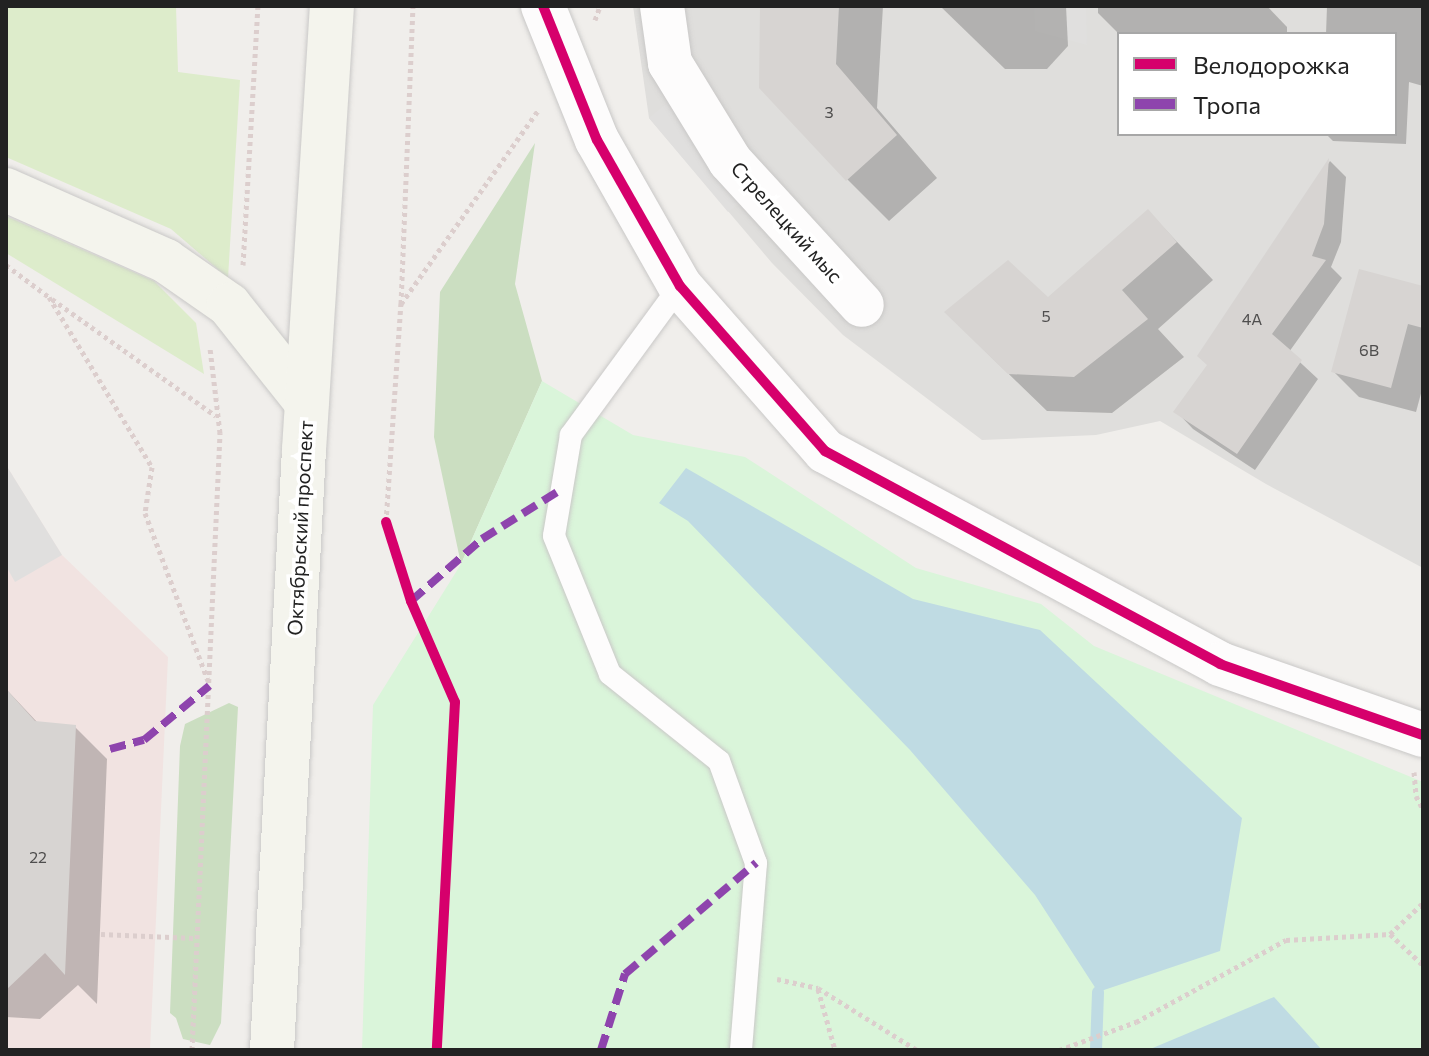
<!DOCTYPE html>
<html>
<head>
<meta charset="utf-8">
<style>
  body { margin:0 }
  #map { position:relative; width:1429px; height:1056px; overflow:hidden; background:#f0eeeb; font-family:Commissioner,sans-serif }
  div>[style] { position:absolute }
  .residential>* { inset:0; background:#dfdedc }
  .commercial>* { inset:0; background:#f1e3e1 }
  .grass>* { inset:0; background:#ddeccb }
  .forest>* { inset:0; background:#cbdec1 }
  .park>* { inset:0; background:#daf5da }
  .parking>* { inset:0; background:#e0dfde }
  .water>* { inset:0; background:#bfdbe3 }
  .shadow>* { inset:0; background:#0003 }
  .stream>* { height:12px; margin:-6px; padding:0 6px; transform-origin:6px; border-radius:6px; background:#bfdbe3 }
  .building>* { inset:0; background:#d7d4d2 }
  .path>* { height:5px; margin-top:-2.5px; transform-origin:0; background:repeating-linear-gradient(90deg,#dccecd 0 4px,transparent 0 8px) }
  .roads { filter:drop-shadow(0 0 2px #c9c8c7) drop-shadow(0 0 2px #c9c8c7) }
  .service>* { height:22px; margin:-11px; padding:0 11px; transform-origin:11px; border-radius:11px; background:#fdfcfc }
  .minor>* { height:44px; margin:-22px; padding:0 22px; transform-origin:22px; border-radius:22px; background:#fdfcfc }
  .secondary>* { height:44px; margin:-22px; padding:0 22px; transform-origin:22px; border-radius:22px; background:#f4f4ed }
  .quiet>* { height:8px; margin-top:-4px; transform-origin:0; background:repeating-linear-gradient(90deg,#8e44ad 0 16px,transparent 0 24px) }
  .cycleway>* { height:10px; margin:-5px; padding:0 5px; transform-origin:5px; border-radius:5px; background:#d6006c }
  span { translate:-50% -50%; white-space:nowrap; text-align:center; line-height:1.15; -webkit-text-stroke:7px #fff; paint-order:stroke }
  .number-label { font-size:16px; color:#4f4e4e }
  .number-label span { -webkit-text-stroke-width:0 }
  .street-label { font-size:20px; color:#222 }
  .frame { position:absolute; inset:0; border:8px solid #222; pointer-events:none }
  .legend { position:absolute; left:1117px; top:32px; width:280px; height:104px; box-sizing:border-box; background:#fff; border:2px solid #a7a7a7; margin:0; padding:10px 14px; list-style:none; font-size:24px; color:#222 }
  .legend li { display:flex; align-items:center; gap:16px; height:40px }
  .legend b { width:40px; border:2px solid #a7a7a7 }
</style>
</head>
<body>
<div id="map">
  <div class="residential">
    <i style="clip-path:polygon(evenodd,633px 6px,1423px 6px,1423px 568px,1266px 484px,1160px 421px,1096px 435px,982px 440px,843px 335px,772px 263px,649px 118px,633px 6px,1119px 34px,1395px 34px,1395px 134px,1119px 134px,1119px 34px)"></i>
  </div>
  <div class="commercial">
    <i style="clip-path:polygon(6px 465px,62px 555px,168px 657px,150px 1050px,6px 1050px)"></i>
  </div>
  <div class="grass">
    <i style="clip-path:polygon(6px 6px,176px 6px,178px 72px,240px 80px,228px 278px,171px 229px,6px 157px)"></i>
    <i style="clip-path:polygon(6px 216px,154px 281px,196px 323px,204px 374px,6px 253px)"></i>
  </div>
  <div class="forest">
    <i style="clip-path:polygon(535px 143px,515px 284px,542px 381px,461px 564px,434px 437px,440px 292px)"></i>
    <i style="clip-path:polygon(229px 703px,238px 707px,221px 1023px,210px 1045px,183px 1039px,176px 1018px,170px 1013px,180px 746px,185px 724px)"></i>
  </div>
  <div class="park">
    <i style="clip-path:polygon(542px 381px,633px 435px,745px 457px,916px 568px,1041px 604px,1094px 646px,1423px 782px,1423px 1050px,362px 1050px,373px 705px,461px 564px)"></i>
  </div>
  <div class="parking">
    <i style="clip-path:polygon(1034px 6px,1086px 6px,1087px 45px,1035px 31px)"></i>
    <i style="clip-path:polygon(671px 100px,750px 194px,728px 212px,649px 118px)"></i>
    <i style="clip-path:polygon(6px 465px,62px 555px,15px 582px,6px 566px)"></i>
  </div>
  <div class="water">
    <i style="clip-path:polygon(686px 468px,913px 599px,1040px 630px,1242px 818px,1220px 951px,1098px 992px,1035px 895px,910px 750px,688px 521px,659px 503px)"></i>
    <i style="clip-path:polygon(1274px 997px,1322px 1050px,1148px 1050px)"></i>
  </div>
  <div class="shadow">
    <i style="clip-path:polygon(762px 6px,883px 6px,877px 108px,937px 178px,889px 221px,847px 179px)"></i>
    <i style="clip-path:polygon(940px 6px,1066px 6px,1068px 46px,1047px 69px,1005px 69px)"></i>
    <i style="clip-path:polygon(1098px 6px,1267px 6px,1287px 27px,1287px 34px,1119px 34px,1098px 13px)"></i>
    <i style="clip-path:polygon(1327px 6px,1423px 6px,1423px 86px,1409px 82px,1406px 144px,1333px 141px,1326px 134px,1395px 134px,1395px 34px,1326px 34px)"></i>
    <i style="clip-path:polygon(1330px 161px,1346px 177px,1341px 242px,1331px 267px,1342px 278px,1289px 352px,1318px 379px,1255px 470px,1193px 429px,1176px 411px,1209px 366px,1200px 356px)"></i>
    <i style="clip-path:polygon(1148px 211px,1213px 280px,1158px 329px,1184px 357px,1112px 413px,1047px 411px,984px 350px,1048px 300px)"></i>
    <i style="clip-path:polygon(1423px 288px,1423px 386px,1416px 412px,1359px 397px,1334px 372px)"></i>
    <i style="clip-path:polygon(6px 689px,38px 723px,75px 727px,107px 759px,97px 1004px,78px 985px,40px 1019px,6px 1017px)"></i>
  </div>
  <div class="stream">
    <i style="left:1096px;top:1050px;width:58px;rotate:-88deg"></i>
  </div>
  <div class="building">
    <i style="clip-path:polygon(760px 6px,839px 6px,836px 64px,897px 135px,846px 181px,759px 88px)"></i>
    <i style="clip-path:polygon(1329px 158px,1324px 224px,1312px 256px,1326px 260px,1272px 334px,1302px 360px,1237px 454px,1173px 412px,1207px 365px,1197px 356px)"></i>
    <i style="clip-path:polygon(1148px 209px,1177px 242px,1122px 290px,1148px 319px,1074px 377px,1008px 374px,944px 312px,1008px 260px,1048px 297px)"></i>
    <i style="clip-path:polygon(1359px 269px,1423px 286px,1423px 328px,1408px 324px,1391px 388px,1331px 372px)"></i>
    <i style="clip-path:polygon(6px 689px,35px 721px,76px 725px,65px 975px,45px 953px,6px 990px)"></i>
  </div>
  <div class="path">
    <i style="left:595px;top:20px;width:15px;rotate:-70deg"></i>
    <i style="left:6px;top:265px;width:54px;rotate:36.7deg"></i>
    <i style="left:49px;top:297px;width:199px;rotate:58.8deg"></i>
    <i style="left:152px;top:467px;width:47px;rotate:98.7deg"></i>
    <i style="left:145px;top:513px;width:179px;rotate:69.4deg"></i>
    <i style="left:243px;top:265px;width:259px;rotate:-86.7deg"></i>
    <i style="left:52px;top:299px;width:201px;rotate:35.5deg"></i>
    <i style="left:401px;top:304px;width:239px;rotate:-54.7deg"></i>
    <i style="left:386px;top:522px;width:219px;rotate:-86.1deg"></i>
    <i style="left:401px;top:304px;width:298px;rotate:-87.7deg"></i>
    <i style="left:1414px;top:772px;width:24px;rotate:85deg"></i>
    <i style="left:1416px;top:796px;width:15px;rotate:62deg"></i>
    <i style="left:101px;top:934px;width:93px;rotate:2.5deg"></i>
    <i style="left:1390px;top:934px;width:45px;rotate:-43.2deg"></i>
    <i style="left:777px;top:979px;width:42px;rotate:12.4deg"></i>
    <i style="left:818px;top:988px;width:117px;rotate:32.1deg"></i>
    <i style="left:818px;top:989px;width:63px;rotate:74.4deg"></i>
    <i style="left:192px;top:1050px;width:618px;rotate:-87.4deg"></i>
    <i style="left:220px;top:433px;width:86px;rotate:-96.7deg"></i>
    <i style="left:1059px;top:1050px;width:82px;rotate:-20deg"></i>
    <i style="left:1136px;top:1022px;width:171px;rotate:-28.7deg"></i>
    <i style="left:1286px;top:940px;width:104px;rotate:-3.3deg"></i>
    <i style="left:1390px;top:934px;width:45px;rotate:43.2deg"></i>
  </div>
  <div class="roads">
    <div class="service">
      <i style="left:680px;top:286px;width:185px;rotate:126.2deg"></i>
      <i style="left:571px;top:435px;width:102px;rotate:99.6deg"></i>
      <i style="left:554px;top:536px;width:149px;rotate:67.9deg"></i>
      <i style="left:610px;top:674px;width:139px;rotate:38.6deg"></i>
      <i style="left:719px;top:761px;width:109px;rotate:70.1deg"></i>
      <i style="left:756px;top:863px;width:188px;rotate:94.6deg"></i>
    </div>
    <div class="minor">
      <i style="left:543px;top:6px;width:144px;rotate:68.1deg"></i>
      <i style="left:597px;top:140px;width:168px;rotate:60.4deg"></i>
      <i style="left:680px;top:286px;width:220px;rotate:48.7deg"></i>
      <i style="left:825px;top:451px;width:449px;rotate:28.3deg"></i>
      <i style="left:1220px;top:664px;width:215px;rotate:19.3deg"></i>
      <i style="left:662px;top:6px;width:58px;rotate:82deg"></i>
      <i style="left:670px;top:63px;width:115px;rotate:58.5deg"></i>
      <i style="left:730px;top:161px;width:195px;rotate:47.5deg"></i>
    </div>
    <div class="secondary">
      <i style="left:6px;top:190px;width:175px;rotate:23.9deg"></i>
      <i style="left:166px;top:261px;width:77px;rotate:34.9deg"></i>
      <i style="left:229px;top:305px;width:125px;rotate:51.5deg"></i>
      <i style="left:272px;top:1050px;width:601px;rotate:-86.95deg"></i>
      <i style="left:304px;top:450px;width:445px;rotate:-86.4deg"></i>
    </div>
  </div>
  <div class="quiet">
    <i style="left:411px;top:601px;width:94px;rotate:-41.1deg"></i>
    <i style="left:482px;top:539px;width:94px;rotate:-32deg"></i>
    <i style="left:110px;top:749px;width:35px;rotate:-15deg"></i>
    <i style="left:144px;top:740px;width:85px;rotate:-39.7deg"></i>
    <i style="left:601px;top:1050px;width:80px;rotate:-72.5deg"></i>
    <i style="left:625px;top:974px;width:172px;rotate:-40.3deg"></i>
  </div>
  <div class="cycleway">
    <i style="left:543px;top:6px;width:144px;rotate:68.1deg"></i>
    <i style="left:597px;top:140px;width:168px;rotate:60.4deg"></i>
    <i style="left:680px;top:286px;width:220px;rotate:48.7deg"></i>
    <i style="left:825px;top:451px;width:449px;rotate:28.3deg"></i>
    <i style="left:1220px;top:664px;width:215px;rotate:19.3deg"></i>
    <i style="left:386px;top:522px;width:83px;rotate:72.4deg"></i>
    <i style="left:411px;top:601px;width:110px;rotate:66.5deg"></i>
    <i style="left:455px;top:702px;width:348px;rotate:93deg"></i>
  </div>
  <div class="number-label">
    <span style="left:829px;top:112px">3</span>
    <span style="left:1046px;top:316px">5</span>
    <span style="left:1252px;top:319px">4А</span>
    <span style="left:1369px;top:350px">6В</span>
    <span style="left:38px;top:857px">22</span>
  </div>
  <div class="street-label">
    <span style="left:787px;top:222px;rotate:48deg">Стрелецкий мыс</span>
    <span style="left:300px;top:528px;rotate:-87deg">Октябрьский проспект</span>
  </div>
  <div class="frame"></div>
  <ul class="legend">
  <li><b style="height:10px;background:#d6006c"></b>Велодорожка</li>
  <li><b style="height:10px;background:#8e44ad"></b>Тропа</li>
  </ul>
</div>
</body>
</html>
